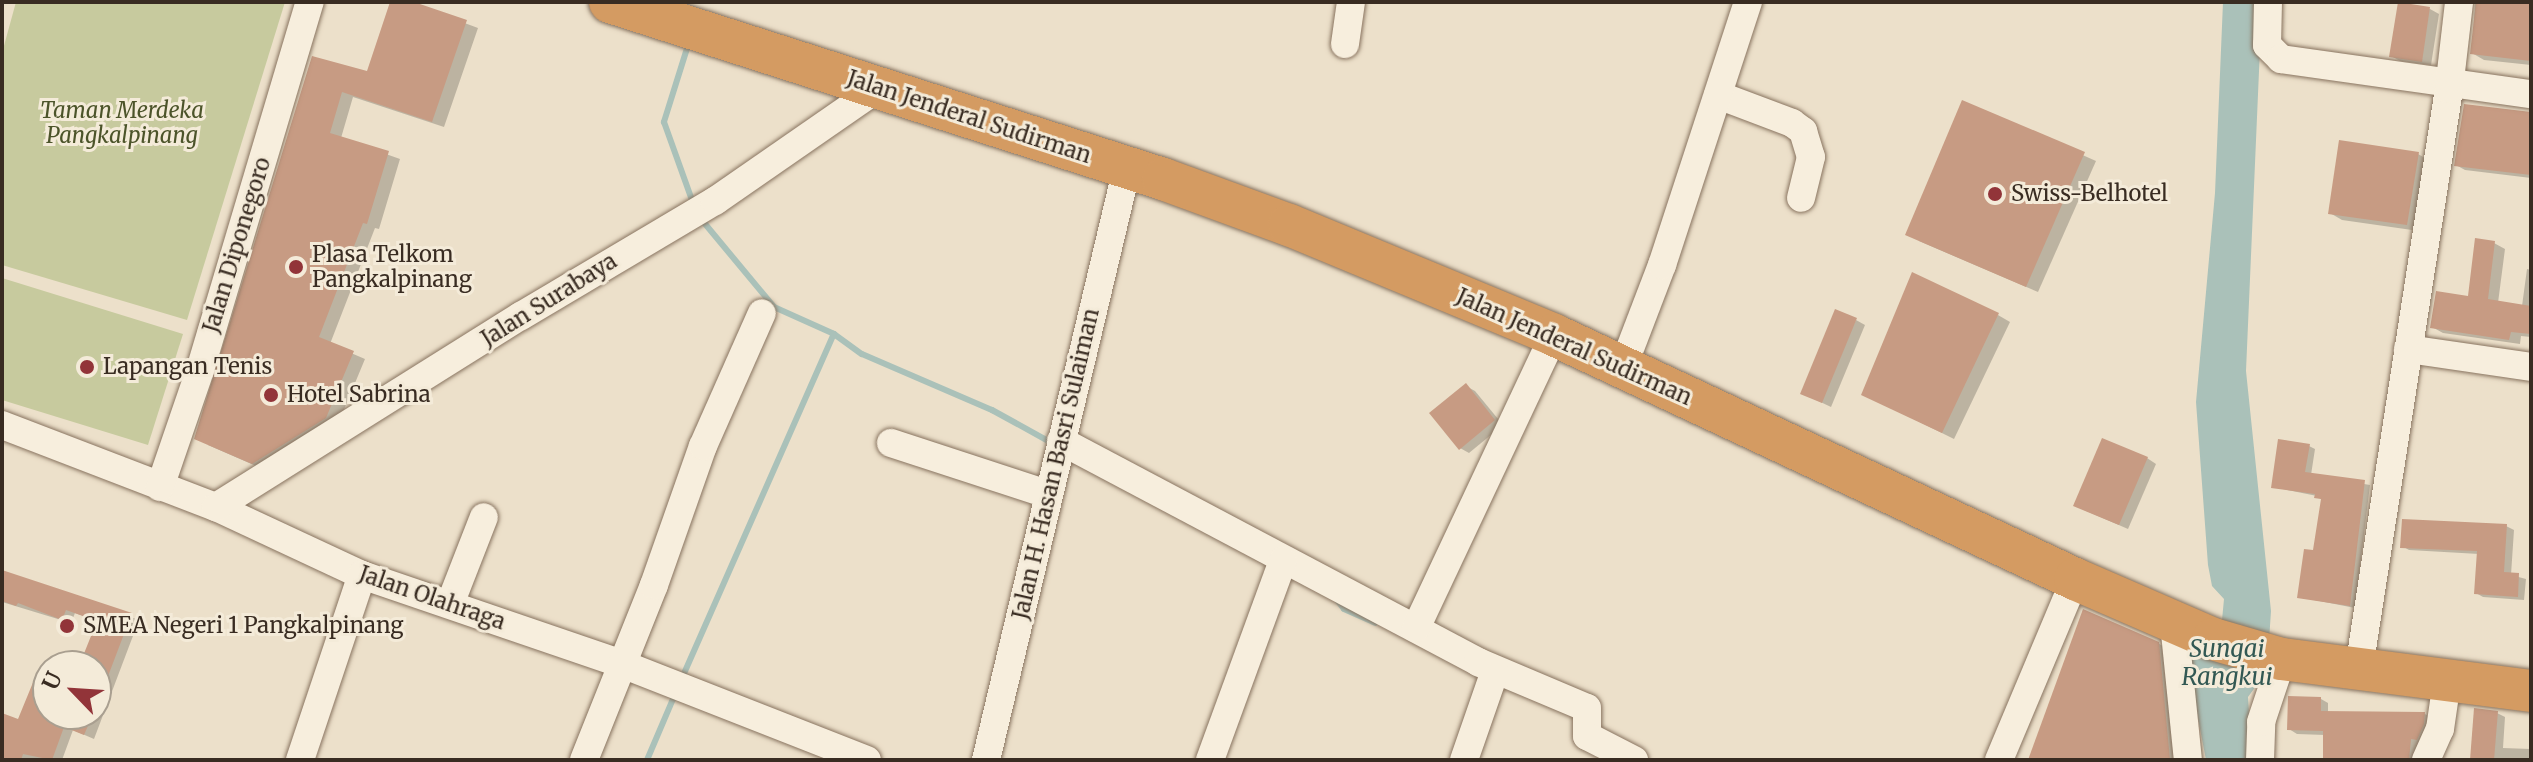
<!DOCTYPE html>
<html>
<head>
<meta charset="utf-8">
<style>
  body { margin:0 }
  #map { position:relative; width:2533px; height:762px; overflow:hidden; background:#ece0ca; font-family:Merriweather,serif }
  div>[style] { position:absolute }
  .green>* { inset:0; background:#c7ca9e }
  .water>* { inset:0; background:#aac1b9 }
  .shadow>* { inset:0; background:#0003 }
  .stream>* { height:6px; margin:-3px; padding:0 3px; transform-origin:3px; border-radius:3px; background:#aac1b9 }
  .building>* { inset:0; background:#c79b83 }
  .roads { filter:drop-shadow(0 0 2px #88735f) drop-shadow(0 0 2px #88735f) }
  .minor>* { height:28px; margin:-14px; padding:0 14px; transform-origin:14px; border-radius:14px; background:#f7eedd }
  .highway>* { height:42px; margin:-21px; padding:0 21px; transform-origin:21px; border-radius:21px; background:#d49b62 }
  .dots>* { width:22px; height:22px; translate:-50% -50%; box-sizing:border-box; border:4px solid #f4ebd9; border-radius:50% }
  span { translate:-50% -50%; white-space:nowrap; text-align:center; line-height:1.15; -webkit-text-stroke:6px #f4ebd9; paint-order:stroke }
  .park-label { font-size:22px; color:#4c542a; font-style:italic }
  .street-label { font-size:22px; color:#392c22 }
  .poi-label { font-size:22px; color:#392c22 }
  .left { translate:0 -50%; text-align:left }
  .water-label { font-size:24px; color:#325853; font-style:italic }
  .frame { position:absolute; inset:0; border:4px solid #392c22; pointer-events:none }
  .north { position:absolute; left:32px; top:650px; width:80px; height:80px; box-sizing:border-box; background:#f4ebd9; border:2px solid #a99f90; border-radius:50%; rotate:295deg; font-size:22px; font-weight:700; line-height:32px; text-align:center; color:#392c22 }
  .north::after { content:''; display:block; margin:auto; width:28px; height:36px; background:#923439; clip-path:polygon(50% 0,100% 100%,50% 72%,0 100%) }
</style>
</head>
<body>
<div id="map">
  <div class="green">
    <i style="clip-path:polygon(16px 2px,285px 2px,187px 320px,2px 265px,2px 53px)"></i>
    <i style="clip-path:polygon(2px 278px,183px 334px,148px 445px,2px 400px)"></i>
  </div>
  <div class="water">
    <i style="clip-path:polygon(2223px 2px,2262px 2px,2246px 371px,2271px 611px,2267px 671px,2248px 697px,2252px 760px,2206px 760px,2184px 645px,2222px 620px,2224px 599px,2212px 586px,2208px 565px,2196px 402px,2215px 193px)"></i>
  </div>
  <div class="shadow">
    <i style="clip-path:polygon(392px 2px,408px 2px,478px 28px,444px 127px,353px 97px,341px 138px,400px 159px,379px 229px,375px 228px,330px 344px,365px 359px,338px 424px,265px 470px,208px 445px,313px 58px,368px 74px)"></i>
    <i style="clip-path:polygon(2475px 2px,2531px 2px,2531px 65px,2484px 60px,2472px 53px)"></i>
    <i style="clip-path:polygon(2399px 4px,2430px 9px,2439px 14px,2431px 65px,2400px 61px,2391px 56px)"></i>
    <i style="clip-path:polygon(1963px 102px,2096px 161px,2038px 292px,1919px 241px)"></i>
    <i style="clip-path:polygon(2531px 114px,2531px 178px,2465px 170px,2456px 165px)"></i>
    <i style="clip-path:polygon(2418px 154px,2430px 161px,2419px 231px,2342px 220px,2330px 213px)"></i>
    <i style="clip-path:polygon(2494px 243px,2505px 249px,2498px 303px,2522px 306px,2527px 269px,2531px 270px,2531px 337px,2521px 336px,2520px 344px,2443px 333px,2432px 327px,2469px 298px)"></i>
    <i style="clip-path:polygon(1998px 315px,2010px 322px,1954px 439px,1875px 400px)"></i>
    <i style="clip-path:polygon(1856px 320px,1865px 325px,1831px 407px,1812px 398px)"></i>
    <i style="clip-path:polygon(1466px 386px,1475px 391px,1503px 425px,1469px 453px,1460px 448px)"></i>
    <i style="clip-path:polygon(2309px 446px,2315px 449px,2311px 475px,2370px 485px,2355px 608px,2299px 597px,2315px 553px,2323px 501px,2317px 496px,2273px 487px)"></i>
    <i style="clip-path:polygon(2147px 458px,2156px 464px,2128px 529px,2084px 510px)"></i>
    <i style="clip-path:polygon(2506px 526px,2514px 530px,2511px 575px,2526px 579px,2524px 600px,2483px 597px,2476px 593px,2479px 554px,2409px 550px,2402px 546px)"></i>
    <i style="clip-path:polygon(2px 571px,139px 620px,94px 739px,73px 730px,62px 760px,2px 760px,2px 715px,20px 722px,48px 687px,48px 714px,96px 714px,96px 666px,81px 666px,99px 622px,75px 613px,71px 623px,2px 602px)"></i>
    <i style="clip-path:polygon(2158px 643px,2170px 651px,2181px 760px,2030px 760px)"></i>
    <i style="clip-path:polygon(2321px 699px,2328px 703px,2328px 713px,2425px 714px,2432px 718px,2418px 760px,2325px 760px,2325px 735px,2297px 734px,2289px 729px)"></i>
    <i style="clip-path:polygon(2497px 713px,2505px 717px,2503px 748px,2531px 749px,2531px 760px,2462px 760px,2473px 759px)"></i>
  </div>
  <div class="stream">
    <i style="left:689px;top:42px;width:84px;rotate:107.4deg"></i>
    <i style="left:664px;top:122px;width:89px;rotate:70.3deg"></i>
    <i style="left:701px;top:219px;width:114px;rotate:50.3deg"></i>
    <i style="left:774px;top:307px;width:66px;rotate:24.2deg"></i>
    <i style="left:834px;top:334px;width:34px;rotate:36deg"></i>
    <i style="left:862px;top:354px;width:142px;rotate:23.3deg"></i>
    <i style="left:992px;top:410px;width:68px;rotate:28.8deg"></i>
    <i style="left:1337px;top:600px;width:11px;rotate:52deg"></i>
    <i style="left:1344px;top:609px;width:34px;rotate:24deg"></i>
    <i style="left:682px;top:678px;width:376px;rotate:-66.2deg"></i>
    <i style="left:647px;top:760px;width:74px;rotate:-66.9deg"></i>
  </div>
  <div class="building">
    <i style="clip-path:polygon(390px 2px,414px 2px,467px 20px,432px 122px,342px 92px,330px 133px,389px 151px,367px 224px,363px 223px,319px 337px,354px 351px,326px 418px,252px 464px,194px 439px,312px 56px,367px 71px)"></i>
    <i style="clip-path:polygon(2398px 2px,2430px 7px,2422px 62px,2389px 57px)"></i>
    <i style="clip-path:polygon(2476px 2px,2531px 2px,2531px 61px,2470px 54px)"></i>
    <i style="clip-path:polygon(1962px 100px,2085px 152px,2026px 287px,1905px 235px)"></i>
    <i style="clip-path:polygon(2464px 104px,2531px 112px,2531px 175px,2454px 166px)"></i>
    <i style="clip-path:polygon(2339px 140px,2419px 152px,2407px 225px,2328px 214px)"></i>
    <i style="clip-path:polygon(2475px 238px,2495px 241px,2488px 299px,2531px 306px,2531px 334px,2511px 332px,2509px 340px,2430px 328px,2436px 291px,2468px 296px)"></i>
    <i style="clip-path:polygon(1912px 272px,1999px 313px,1942px 433px,1861px 395px)"></i>
    <i style="clip-path:polygon(1835px 309px,1857px 318px,1822px 403px,1800px 394px)"></i>
    <i style="clip-path:polygon(1466px 383px,1495px 420px,1459px 450px,1429px 413px)"></i>
    <i style="clip-path:polygon(2102px 438px,2148px 457px,2119px 525px,2073px 506px)"></i>
    <i style="clip-path:polygon(2278px 439px,2310px 444px,2305px 472px,2365px 480px,2350px 606px,2297px 598px,2304px 549px,2313px 550px,2321px 499px,2314px 498px,2315px 494px,2271px 488px)"></i>
    <i style="clip-path:polygon(2402px 519px,2507px 524px,2504px 572px,2519px 573px,2518px 597px,2474px 594px,2477px 551px,2400px 548px)"></i>
    <i style="clip-path:polygon(2px 570px,132px 613px,97px 705px,96px 666px,79px 666px,97px 621px,66px 610px,62px 620px,18px 603px,16px 606px,2px 601px)"></i>
    <i style="clip-path:polygon(2083px 609px,2159px 642px,2170px 760px,2028px 760px)"></i>
    <i style="clip-path:polygon(34px 680px,48px 685px,48px 714px,93px 714px,84px 735px,64px 727px,52px 760px,23px 754px,21px 760px,2px 760px,2px 713px,18px 719px)"></i>
    <i style="clip-path:polygon(2288px 696px,2321px 697px,2321px 711px,2425px 712px,2424px 724px,2417px 740px,2411px 739px,2409px 760px,2323px 760px,2323px 731px,2287px 730px)"></i>
    <i style="clip-path:polygon(2474px 708px,2498px 711px,2494px 760px,2470px 760px)"></i>
  </div>
  <div class="roads">
    <div class="minor">
      <i style="left:2268px;top:2px;width:43px;rotate:91.3deg"></i>
      <i style="left:2267px;top:45px;width:20px;rotate:45deg"></i>
      <i style="left:2281px;top:59px;width:252px;rotate:8deg"></i>
      <i style="left:1345px;top:44px;width:42px;rotate:-81.9deg"></i>
      <i style="left:1718px;top:95px;width:79px;rotate:20.7deg"></i>
      <i style="left:1792px;top:123px;width:14px;rotate:36deg"></i>
      <i style="left:1803px;top:131px;width:27px;rotate:73deg"></i>
      <i style="left:1811px;top:157px;width:42px;rotate:103.7deg"></i>
      <i style="left:1631px;top:346px;width:87px;rotate:-69.1deg"></i>
      <i style="left:1662px;top:265px;width:277px;rotate:-71.9deg"></i>
      <i style="left:2408px;top:349px;width:124px;rotate:8.3deg"></i>
      <i style="left:2px;top:425px;width:229px;rotate:21deg"></i>
      <i style="left:216px;top:507px;width:161px;rotate:25deg"></i>
      <i style="left:362px;top:575px;width:275px;rotate:18.9deg"></i>
      <i style="left:622px;top:664px;width:263px;rotate:21.4deg"></i>
      <i style="left:1061px;top:441px;width:472px;rotate:27.9deg"></i>
      <i style="left:1478px;top:662px;width:118px;rotate:22.9deg"></i>
      <i style="left:1587px;top:708px;width:28px;rotate:90deg"></i>
      <i style="left:1587px;top:736px;width:53px;rotate:27.1deg"></i>
      <i style="left:891px;top:443px;width:164px;rotate:18.1deg"></i>
      <i style="left:160px;top:487px;width:124px;rotate:-71.1deg"></i>
      <i style="left:200px;top:370px;width:384px;rotate:-73.4deg"></i>
      <i style="left:216px;top:507px;width:360px;rotate:-32.1deg"></i>
      <i style="left:521px;top:316px;width:226px;rotate:-30.7deg"></i>
      <i style="left:715px;top:201px;width:198px;rotate:-34.7deg"></i>
      <i style="left:450px;top:604px;width:93px;rotate:-68.7deg"></i>
      <i style="left:2174px;top:623px;width:138px;rotate:84.2deg"></i>
      <i style="left:1416px;top:628px;width:324px;rotate:-64.8deg"></i>
      <i style="left:2362px;top:649px;width:567px;rotate:-81.17deg"></i>
      <i style="left:2449px;top:89px;width:88px;rotate:-83.4deg"></i>
      <i style="left:300px;top:760px;width:195px;rotate:-71.5deg"></i>
      <i style="left:584px;top:760px;width:188px;rotate:-68.2deg"></i>
      <i style="left:654px;top:585px;width:147px;rotate:-70.6deg"></i>
      <i style="left:703px;top:446px;width:145px;rotate:-66.1deg"></i>
      <i style="left:986px;top:760px;width:609px;rotate:-76.6deg"></i>
      <i style="left:1210px;top:760px;width:212px;rotate:-69.9deg"></i>
      <i style="left:1464px;top:760px;width:94px;rotate:-70.8deg"></i>
      <i style="left:1999px;top:760px;width:196px;rotate:-67.2deg"></i>
      <i style="left:2260px;top:760px;width:38px;rotate:-88deg"></i>
      <i style="left:2261px;top:722px;width:66px;rotate:-71.6deg"></i>
      <i style="left:2426px;top:760px;width:34px;rotate:-66deg"></i>
      <i style="left:2440px;top:729px;width:49px;rotate:-81.7deg"></i>
    </div>
    <div class="highway">
      <i style="left:610px;top:2px;width:581px;rotate:17.75deg"></i>
      <i style="left:1163px;top:179px;width:134px;rotate:20.1deg"></i>
      <i style="left:1289px;top:225px;width:287px;rotate:22.5deg"></i>
      <i style="left:1554px;top:335px;width:575px;rotate:25.1deg"></i>
      <i style="left:2075px;top:579px;width:150px;rotate:23.5deg"></i>
      <i style="left:2213px;top:639px;width:72px;rotate:16.2deg"></i>
      <i style="left:2282px;top:659px;width:251px;rotate:7.3deg"></i>
    </div>
  </div>
  <div class="dots">
    <i style="left:1995px;top:194px;background:#923439"></i>
    <i style="left:296px;top:267px;background:#923439"></i>
    <i style="left:87px;top:367px;background:#923439"></i>
    <i style="left:271px;top:395px;background:#923439"></i>
    <i style="left:67px;top:626px;background:#923439"></i>
  </div>
  <div class="park-label">
    <span style="left:122px;top:123px">Taman Merdeka<br>Pangkalpinang</span>
  </div>
  <div class="street-label">
    <span style="left:969px;top:117px;rotate:18deg">Jalan Jenderal Sudirman</span>
    <span style="left:237px;top:245px;rotate:-73deg">Jalan Diponegoro</span>
    <span style="left:549px;top:300px;rotate:-32deg">Jalan Surabaya</span>
    <span style="left:1574px;top:347px;rotate:24deg">Jalan Jenderal Sudirman</span>
    <span style="left:1056px;top:464px;rotate:-77deg">Jalan H. Hasan Basri Sulaiman</span>
    <span style="left:432px;top:598px;rotate:19deg">Jalan Olahraga</span>
  </div>
  <div class="poi-label">
    <span class="left" style="left:2011px;top:194px">Swiss-Belhotel</span>
    <span class="left" style="left:312px;top:267px">Plasa Telkom<br>Pangkalpinang</span>
    <span class="left" style="left:103px;top:367px">Lapangan Tenis</span>
    <span class="left" style="left:287px;top:395px">Hotel Sabrina</span>
    <span class="left" style="left:83px;top:626px">SMEA Negeri 1 Pangkalpinang</span>
  </div>
  <div class="water-label">
    <span style="left:2227px;top:663px">Sungai<br>Rangkui</span>
  </div>
  <div class="frame"></div>
  <div class="north">U</div>
</div>
</body>
</html>
